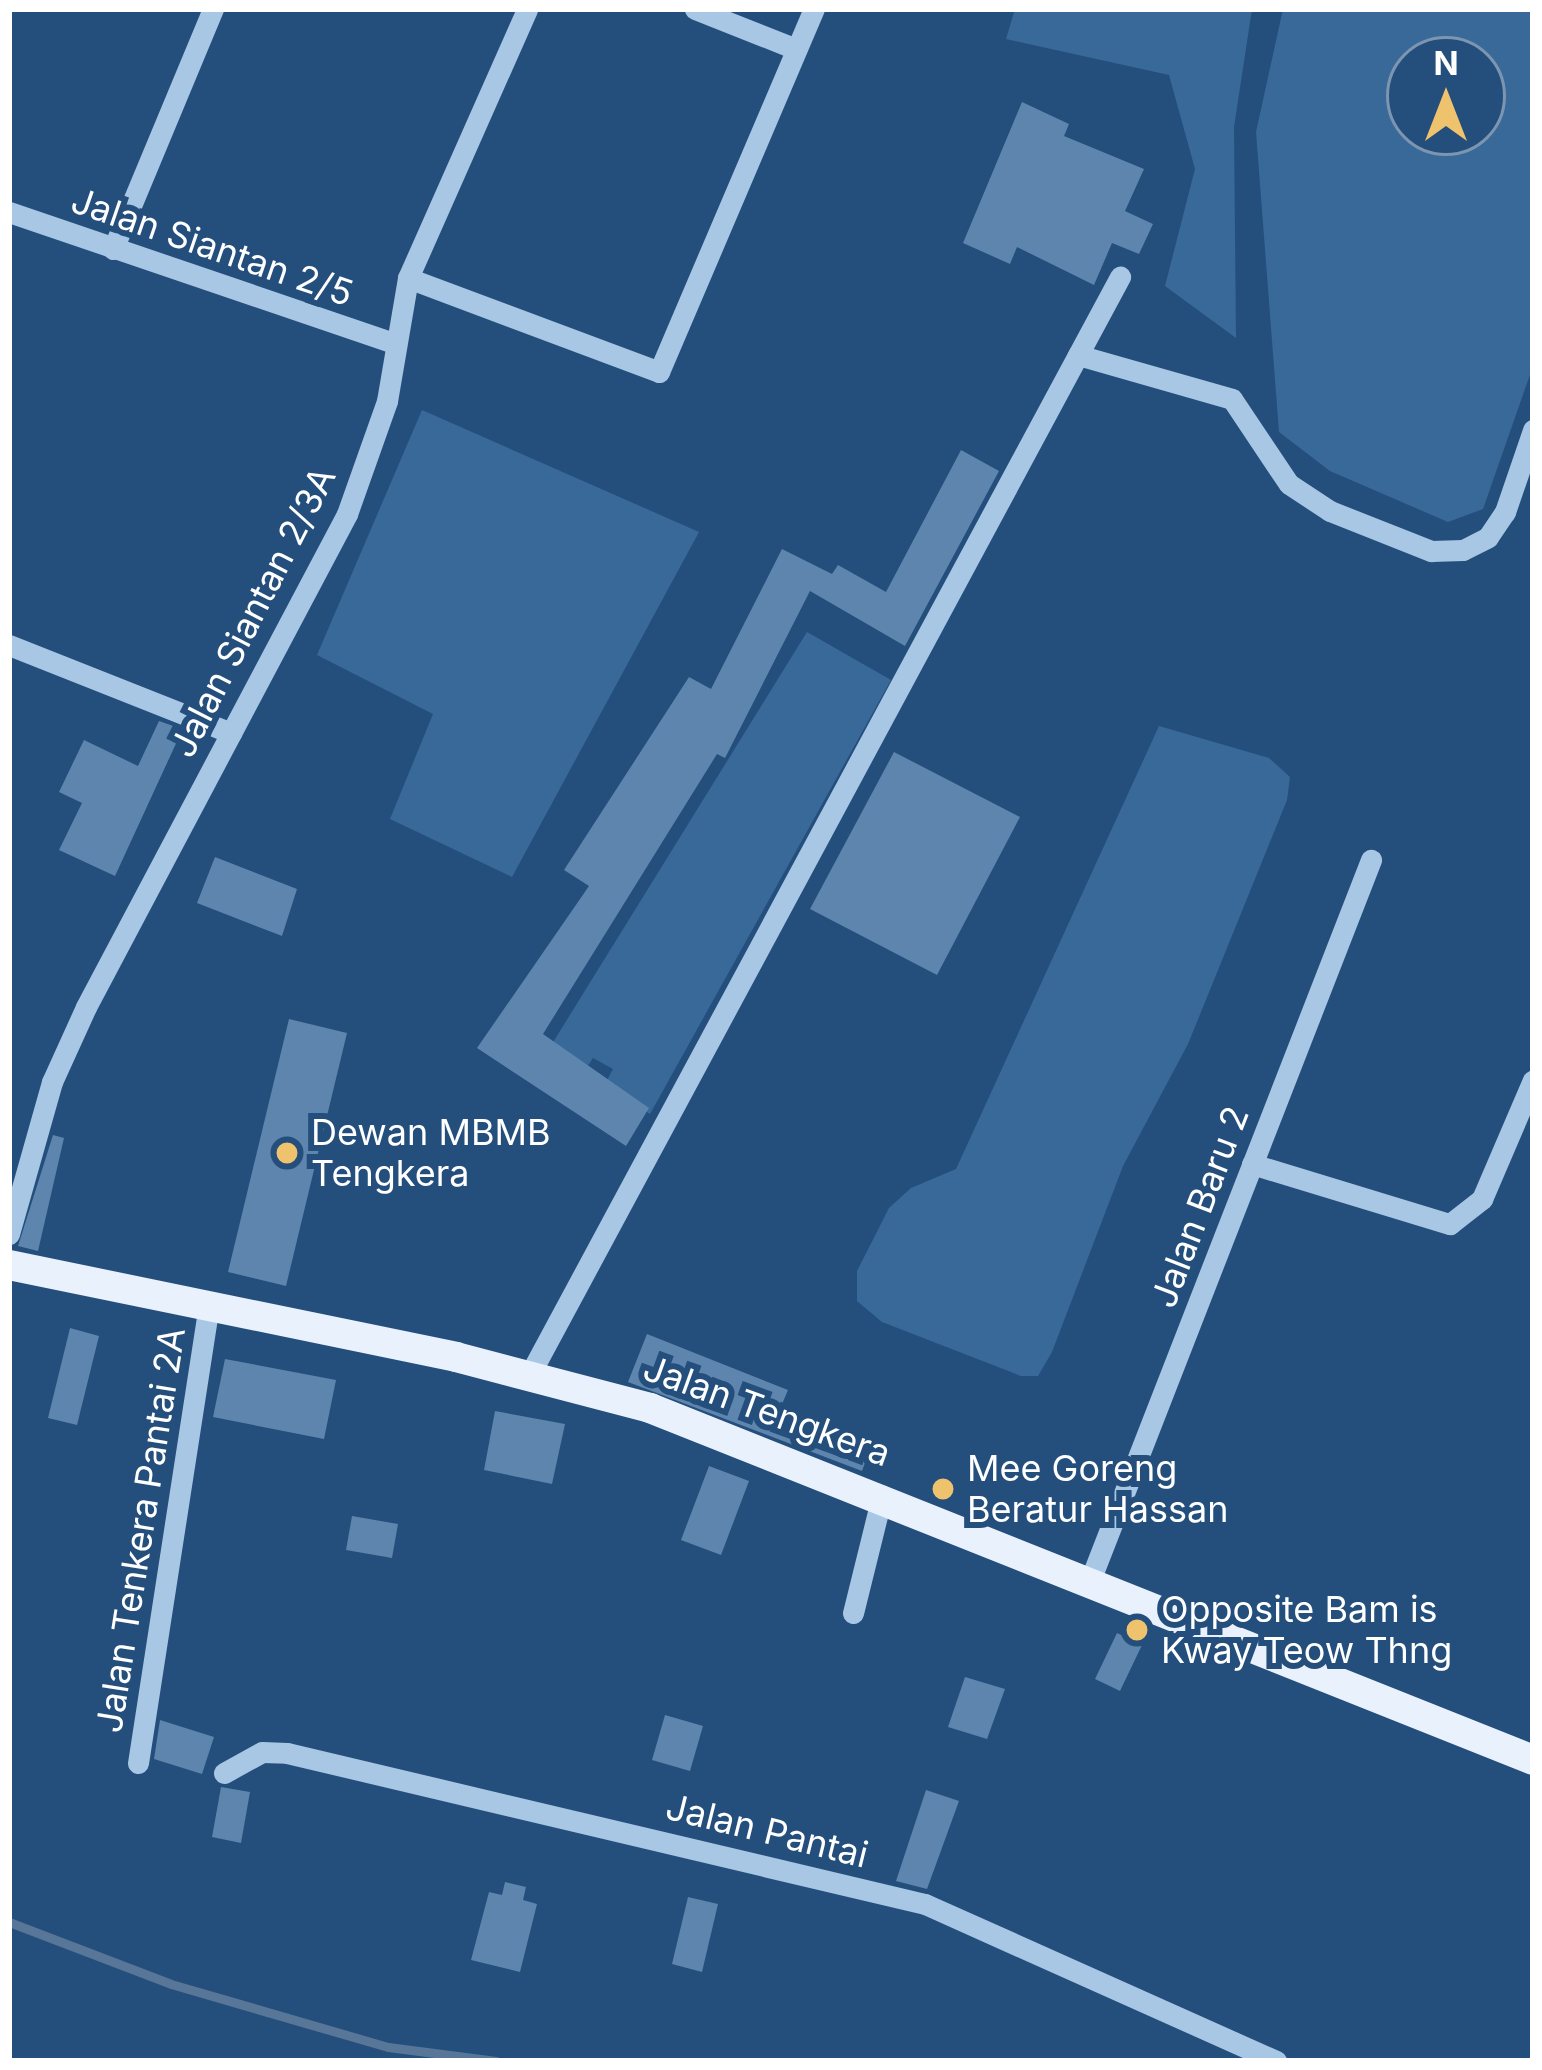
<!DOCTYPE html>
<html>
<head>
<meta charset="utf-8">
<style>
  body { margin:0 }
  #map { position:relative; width:1542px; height:2070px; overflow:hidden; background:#244f7c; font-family:Inter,sans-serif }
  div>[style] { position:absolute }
  .green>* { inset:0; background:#386999 }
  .stream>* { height:9px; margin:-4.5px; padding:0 4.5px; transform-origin:4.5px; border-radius:4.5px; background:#587697 }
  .building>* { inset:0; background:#5d85ad }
  .minor>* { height:21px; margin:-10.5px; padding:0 10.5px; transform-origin:10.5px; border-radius:10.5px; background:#a8c7e5 }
  .major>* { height:30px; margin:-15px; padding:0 15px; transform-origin:15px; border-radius:15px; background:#e9f1fd }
  .dots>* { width:33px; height:33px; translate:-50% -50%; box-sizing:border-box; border:6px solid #244f7c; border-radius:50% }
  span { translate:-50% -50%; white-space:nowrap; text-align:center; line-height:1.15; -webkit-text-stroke:12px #244f7c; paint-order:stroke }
  .street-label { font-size:36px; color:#fff }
  .poi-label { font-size:36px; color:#fff }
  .left { translate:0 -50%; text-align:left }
  .frame { position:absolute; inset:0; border:12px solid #fff; pointer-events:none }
  .north { position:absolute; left:1386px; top:36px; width:120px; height:120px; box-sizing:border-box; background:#244f7c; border:3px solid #7c95b0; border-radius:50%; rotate:0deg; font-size:33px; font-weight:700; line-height:48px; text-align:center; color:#fff }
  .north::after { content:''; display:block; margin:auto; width:42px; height:54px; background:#efc36d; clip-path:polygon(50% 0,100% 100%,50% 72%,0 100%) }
</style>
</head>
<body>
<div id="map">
  <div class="green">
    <i style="clip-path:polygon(1015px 9px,1252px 9px,1234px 127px,1236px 338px,1165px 286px,1195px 169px,1169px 75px,1006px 39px)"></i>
    <i style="clip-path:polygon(evenodd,1283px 9px,1533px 9px,1533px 366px,1483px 509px,1448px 522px,1330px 471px,1279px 432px,1256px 132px,1283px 9px,1410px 60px,1482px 60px,1482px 132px,1410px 132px,1410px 60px)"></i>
    <i style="clip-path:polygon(422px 410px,699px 532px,512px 877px,390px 819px,433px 714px,317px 655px)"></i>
    <i style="clip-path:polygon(807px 632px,891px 680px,650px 1114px,604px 1086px,613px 1069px,593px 1058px,582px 1075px,547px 1052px)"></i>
    <i style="clip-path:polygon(1159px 726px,1269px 758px,1290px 777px,1287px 800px,1188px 1044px,1123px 1166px,1052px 1352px,1038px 1376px,1021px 1376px,882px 1322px,857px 1301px,857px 1271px,889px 1208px,911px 1188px,956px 1169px)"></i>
  </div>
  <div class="stream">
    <i style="left:9px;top:1922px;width:173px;rotate:20.9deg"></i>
    <i style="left:171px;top:1984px;width:226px;rotate:16.2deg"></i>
    <i style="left:388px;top:2047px;width:109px;rotate:7.4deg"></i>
  </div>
  <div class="building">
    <i style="clip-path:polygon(1022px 102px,1069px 124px,1064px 136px,1144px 169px,1125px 211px,1153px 224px,1139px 254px,1112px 243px,1094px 285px,1017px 247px,1010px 264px,963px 243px)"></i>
    <i style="clip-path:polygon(961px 450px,999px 471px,905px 646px,810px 591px,725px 758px,717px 754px,543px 1034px,649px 1108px,626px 1146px,477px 1048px,589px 886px,564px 870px,689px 677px,711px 689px,782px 549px,832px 574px,838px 565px,886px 592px)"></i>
    <i style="clip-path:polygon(159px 721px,179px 728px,179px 737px,115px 876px,59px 850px,82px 803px,59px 792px,84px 740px,138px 766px)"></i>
    <i style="clip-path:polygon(894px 752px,1020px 817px,937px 975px,810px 909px)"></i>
    <i style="clip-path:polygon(215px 857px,297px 889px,282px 936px,197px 903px)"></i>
    <i style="clip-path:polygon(289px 1019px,347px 1033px,286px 1286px,228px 1272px)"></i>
    <i style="clip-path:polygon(53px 1135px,64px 1138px,38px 1251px,18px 1246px)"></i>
    <i style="clip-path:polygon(70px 1328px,99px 1336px,77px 1425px,48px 1418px)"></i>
    <i style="clip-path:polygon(647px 1334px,788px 1390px,780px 1409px,872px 1444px,862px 1471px,628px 1382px)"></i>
    <i style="clip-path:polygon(225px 1359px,336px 1380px,324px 1439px,213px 1417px)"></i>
    <i style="clip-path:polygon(495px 1411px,565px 1424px,552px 1484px,484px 1470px)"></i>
    <i style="clip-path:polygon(709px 1466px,749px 1481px,721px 1555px,681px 1540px)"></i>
    <i style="clip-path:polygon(352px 1516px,398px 1524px,392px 1558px,346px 1550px)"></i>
    <i style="clip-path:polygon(1117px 1633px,1142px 1645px,1120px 1691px,1095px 1679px)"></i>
    <i style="clip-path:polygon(965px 1677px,1005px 1689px,987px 1739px,948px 1727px)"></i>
    <i style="clip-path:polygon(665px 1715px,703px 1726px,690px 1771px,652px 1760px)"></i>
    <i style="clip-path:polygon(160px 1720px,214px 1737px,202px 1774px,154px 1759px)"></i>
    <i style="clip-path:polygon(221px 1787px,250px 1792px,241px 1843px,212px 1837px)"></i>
    <i style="clip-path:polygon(926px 1790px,959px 1801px,927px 1889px,896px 1881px)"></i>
    <i style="clip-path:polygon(505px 1882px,526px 1887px,523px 1900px,537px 1904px,520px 1972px,471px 1960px,489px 1892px,502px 1895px)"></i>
    <i style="clip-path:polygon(688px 1897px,718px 1904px,702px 1972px,672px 1964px)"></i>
  </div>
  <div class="minor">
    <i style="left:695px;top:9px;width:109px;rotate:21.6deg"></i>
    <i style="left:9px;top:212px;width:406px;rotate:18.8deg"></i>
    <i style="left:113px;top:249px;width:260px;rotate:-67.4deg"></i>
    <i style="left:408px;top:278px;width:268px;rotate:20.5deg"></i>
    <i style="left:659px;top:372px;width:395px;rotate:-66.9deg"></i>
    <i style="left:1078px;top:355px;width:160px;rotate:15.9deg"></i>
    <i style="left:1232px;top:399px;width:102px;rotate:56.2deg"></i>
    <i style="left:1289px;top:484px;width:49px;rotate:33.4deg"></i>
    <i style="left:1330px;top:511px;width:109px;rotate:21.6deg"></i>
    <i style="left:1431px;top:551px;width:32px;rotate:-2deg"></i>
    <i style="left:1463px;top:550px;width:28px;rotate:-27deg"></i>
    <i style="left:1488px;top:537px;width:30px;rotate:-56deg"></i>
    <i style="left:1505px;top:512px;width:87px;rotate:-71.1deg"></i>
    <i style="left:9px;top:645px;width:239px;rotate:21.6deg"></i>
    <i style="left:1252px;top:1164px;width:207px;rotate:16.9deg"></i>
    <i style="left:1450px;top:1224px;width:41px;rotate:-38deg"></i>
    <i style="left:1482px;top:1199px;width:129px;rotate:-66.8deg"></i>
    <i style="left:9px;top:1234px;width:158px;rotate:-74.2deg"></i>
    <i style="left:52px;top:1082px;width:82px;rotate:-65.6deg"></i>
    <i style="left:86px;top:1007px;width:558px;rotate:-62.1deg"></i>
    <i style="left:347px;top:514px;width:120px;rotate:-70.5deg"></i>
    <i style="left:387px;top:401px;width:125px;rotate:-80.3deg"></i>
    <i style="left:408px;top:278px;width:294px;rotate:-66.1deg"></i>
    <i style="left:530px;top:1374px;width:1246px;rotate:-61.73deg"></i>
    <i style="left:1091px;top:1578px;width:771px;rotate:-68.7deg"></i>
    <i style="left:853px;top:1613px;width:121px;rotate:-76.1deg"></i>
    <i style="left:138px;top:1763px;width:461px;rotate:-81.2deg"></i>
    <i style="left:224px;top:1773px;width:43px;rotate:-28.9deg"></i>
    <i style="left:262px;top:1752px;width:25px;rotate:2deg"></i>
    <i style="left:287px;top:1753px;width:656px;rotate:13.32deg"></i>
    <i style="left:925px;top:1904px;width:385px;rotate:24.1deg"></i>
  </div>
  <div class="major">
    <i style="left:9px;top:1265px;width:456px;rotate:11.6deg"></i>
    <i style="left:456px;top:1357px;width:201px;rotate:14.7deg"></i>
    <i style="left:650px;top:1408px;width:951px;rotate:21.73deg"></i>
  </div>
  <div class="dots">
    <i style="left:287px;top:1153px;background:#efc36d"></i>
    <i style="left:943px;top:1489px;background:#efc36d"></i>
    <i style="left:1137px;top:1630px;background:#efc36d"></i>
  </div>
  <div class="street-label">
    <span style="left:212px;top:247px;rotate:19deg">Jalan Siantan 2/5</span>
    <span style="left:253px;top:612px;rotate:-63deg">Jalan Siantan 2/3A</span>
    <span style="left:1200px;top:1207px;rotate:-69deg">Jalan Baru 2</span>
    <span style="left:767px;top:1411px;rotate:20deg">Jalan Tengkera</span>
    <span style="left:141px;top:1530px;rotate:-81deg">Jalan Tenkera Pantai 2A</span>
    <span style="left:767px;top:1831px;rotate:14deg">Jalan Pantai</span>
  </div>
  <div class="poi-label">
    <span class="left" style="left:311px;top:1153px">Dewan MBMB<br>Tengkera</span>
    <span class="left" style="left:967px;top:1489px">Mee Goreng<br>Beratur Hassan</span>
    <span class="left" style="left:1161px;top:1630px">Opposite Bam is<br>Kway Teow Thng</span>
  </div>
  <div class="frame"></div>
  <div class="north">N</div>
</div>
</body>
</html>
